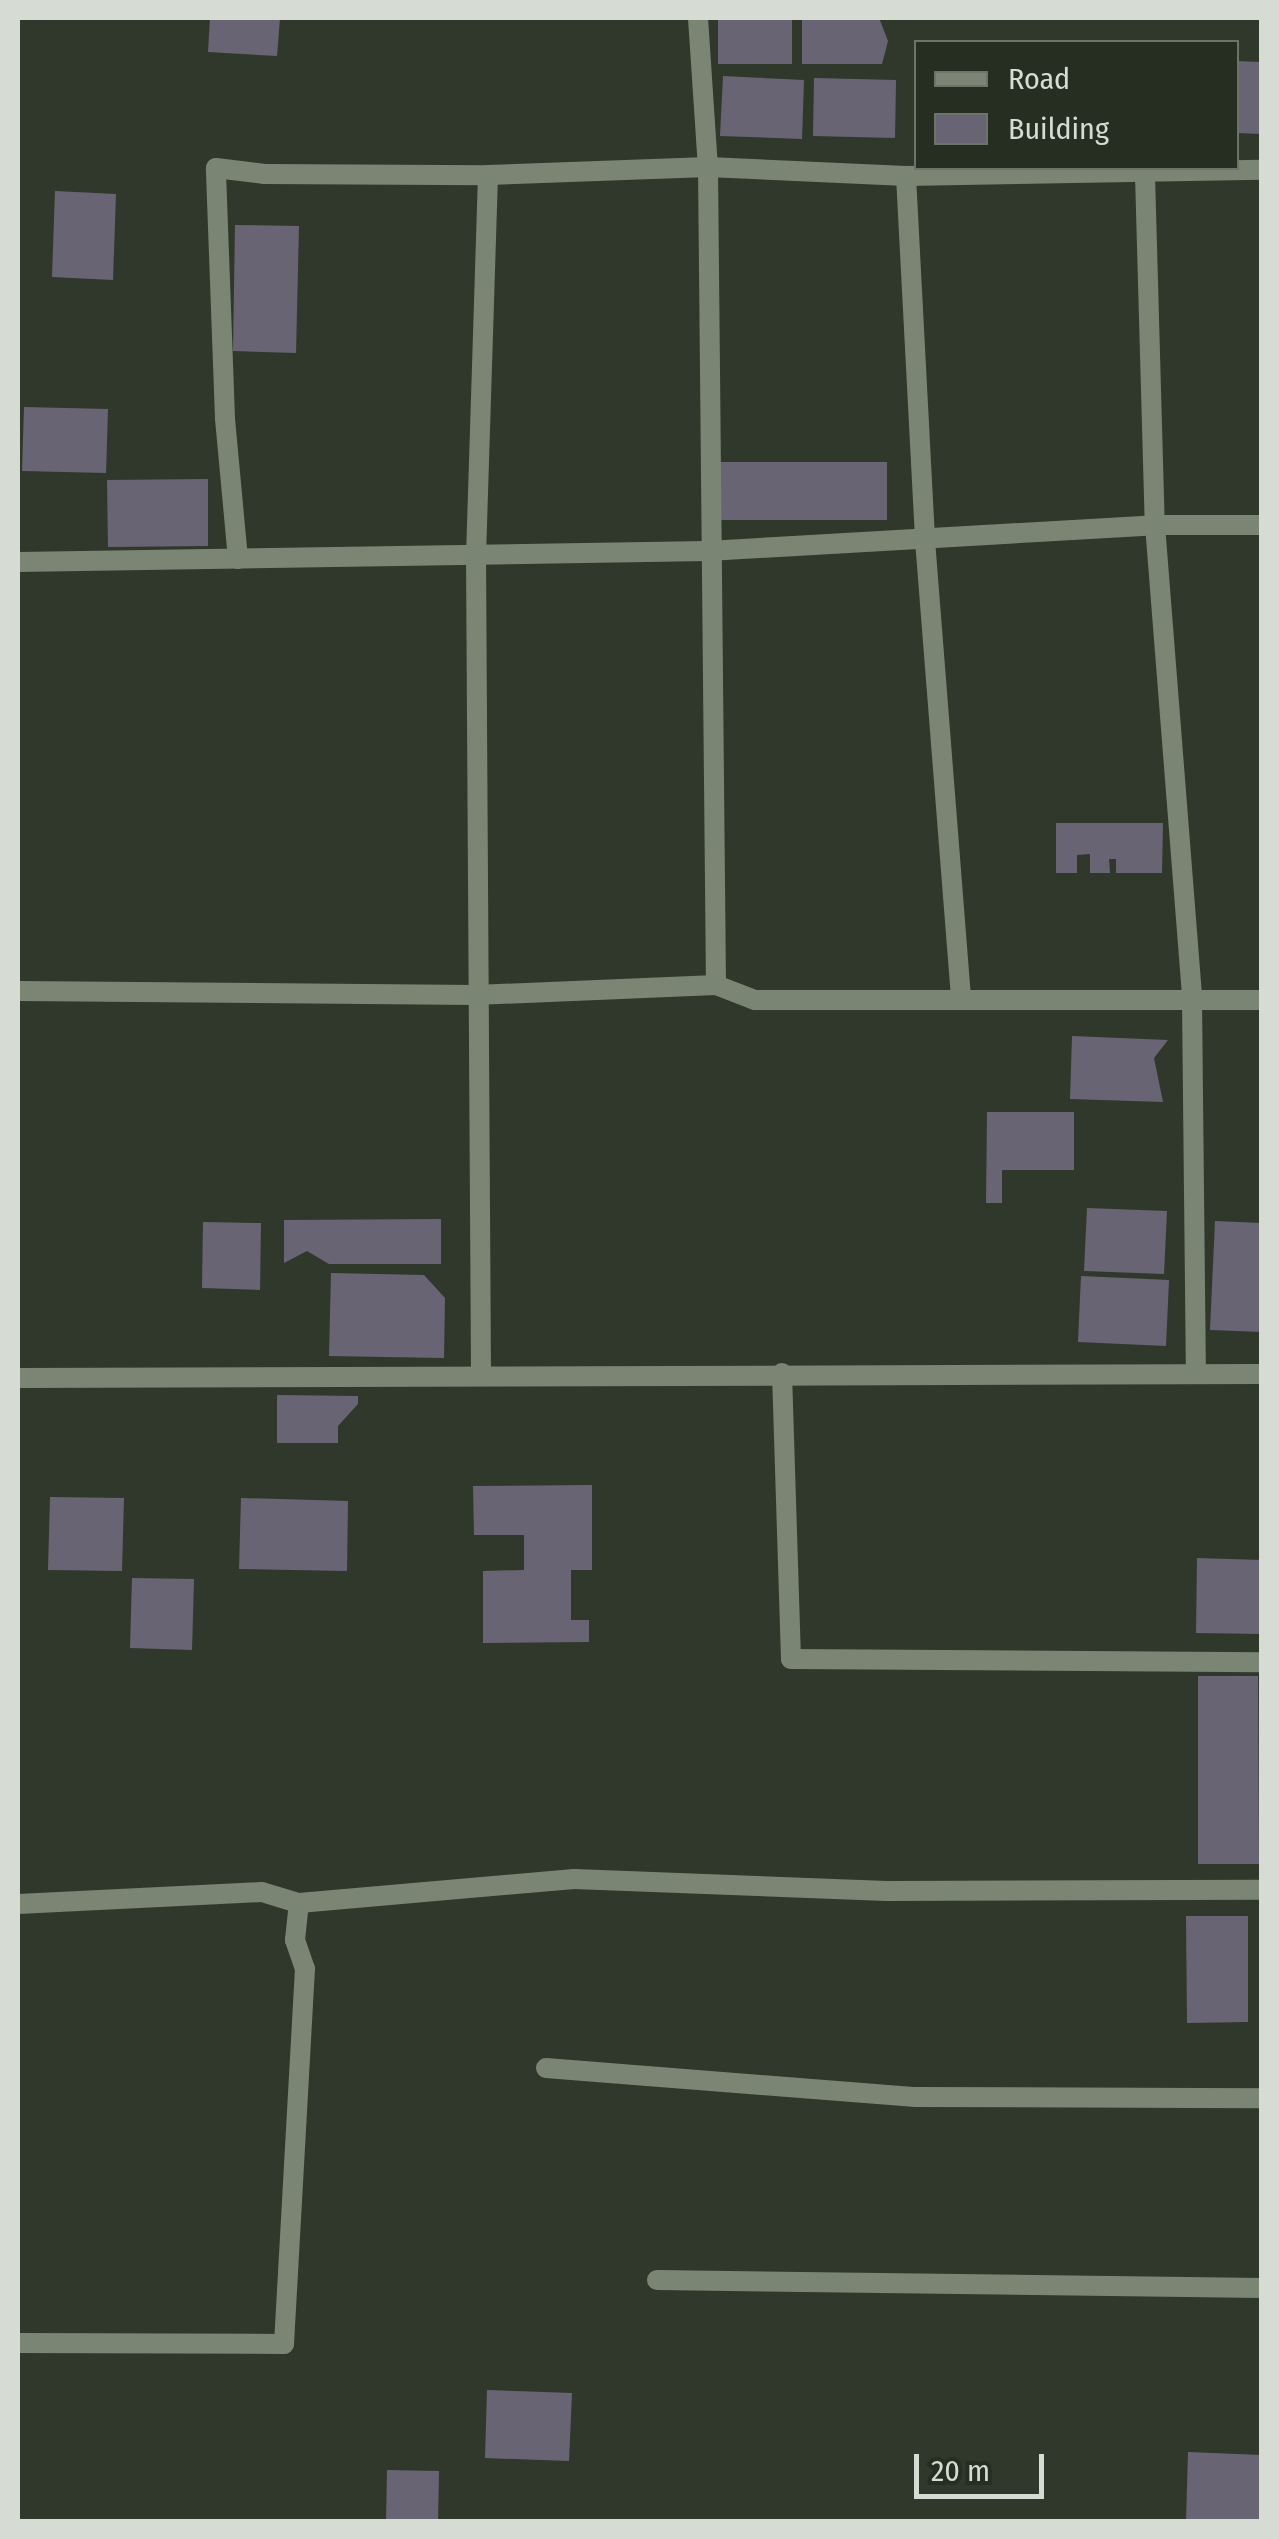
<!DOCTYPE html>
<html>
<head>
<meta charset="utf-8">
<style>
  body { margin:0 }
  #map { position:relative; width:1279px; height:2539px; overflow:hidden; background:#30382c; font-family:"Fira Sans Condensed",sans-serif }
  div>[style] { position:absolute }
  .building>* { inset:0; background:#696473 }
  .minor>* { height:20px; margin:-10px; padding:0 10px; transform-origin:10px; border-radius:10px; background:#7a8673 }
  span { translate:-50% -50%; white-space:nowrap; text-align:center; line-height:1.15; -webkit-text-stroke:10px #262e22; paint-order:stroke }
  .frame { position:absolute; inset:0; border:20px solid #d6dbd4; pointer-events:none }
  .legend { position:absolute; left:914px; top:40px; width:325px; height:130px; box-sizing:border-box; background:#262e22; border:2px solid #6c7369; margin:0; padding:12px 18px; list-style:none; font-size:30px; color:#d6dbd4 }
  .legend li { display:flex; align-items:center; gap:20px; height:50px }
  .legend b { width:50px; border:2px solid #6c7369 }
  .scale { position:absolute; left:914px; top:2454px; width:130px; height:45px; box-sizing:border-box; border:5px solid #d6dbd4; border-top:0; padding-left:12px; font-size:30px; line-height:35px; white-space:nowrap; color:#d6dbd4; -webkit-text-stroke:8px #262e22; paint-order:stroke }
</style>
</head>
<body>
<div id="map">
  <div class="building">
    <i style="clip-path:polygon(210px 18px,280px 18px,277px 56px,208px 52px)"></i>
    <i style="clip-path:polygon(718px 18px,792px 18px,792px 64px,718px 64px)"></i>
    <i style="clip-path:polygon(802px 18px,879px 18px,888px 41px,882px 64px,802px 64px)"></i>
    <i style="clip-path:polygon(1236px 61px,1262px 62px,1262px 134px,1236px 133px)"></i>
    <i style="clip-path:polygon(723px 76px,804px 80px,802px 139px,720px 136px)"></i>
    <i style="clip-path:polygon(814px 78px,896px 80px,895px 138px,813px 136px)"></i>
    <i style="clip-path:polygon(55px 191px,116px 194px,113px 280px,52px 277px)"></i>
    <i style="clip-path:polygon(235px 225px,299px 226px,296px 353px,233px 351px)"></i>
    <i style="clip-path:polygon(24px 407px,108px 409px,106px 473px,22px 471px)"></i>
    <i style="clip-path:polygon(717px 462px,887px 462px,887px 520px,717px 520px)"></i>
    <i style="clip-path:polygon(208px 479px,208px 546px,108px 547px,107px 480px)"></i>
    <i style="clip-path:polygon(1056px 823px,1163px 823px,1162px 873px,1116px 873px,1116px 859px,1109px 859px,1110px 873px,1090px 873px,1090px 854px,1077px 855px,1077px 873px,1056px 873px)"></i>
    <i style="clip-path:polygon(1072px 1036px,1168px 1040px,1154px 1058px,1163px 1102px,1070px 1099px)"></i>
    <i style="clip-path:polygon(987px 1112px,1074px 1112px,1074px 1170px,1002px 1170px,1002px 1203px,986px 1203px)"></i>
    <i style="clip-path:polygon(1087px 1208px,1167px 1211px,1164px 1274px,1084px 1271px)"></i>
    <i style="clip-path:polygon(441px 1219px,441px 1264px,329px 1264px,307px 1251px,284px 1263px,284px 1220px)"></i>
    <i style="clip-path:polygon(1215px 1221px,1262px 1223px,1262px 1332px,1210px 1330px)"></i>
    <i style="clip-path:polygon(203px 1222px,261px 1223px,260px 1290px,202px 1288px)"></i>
    <i style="clip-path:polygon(331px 1273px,424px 1275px,445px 1298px,444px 1358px,329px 1356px)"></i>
    <i style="clip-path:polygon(1081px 1276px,1169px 1280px,1166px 1346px,1078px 1342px)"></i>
    <i style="clip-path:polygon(277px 1395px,358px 1396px,358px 1404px,338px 1426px,338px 1443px,277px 1443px)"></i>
    <i style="clip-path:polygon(592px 1485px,592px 1570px,571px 1570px,571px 1620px,589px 1620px,589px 1642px,483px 1643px,483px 1571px,524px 1570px,524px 1535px,474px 1535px,473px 1486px)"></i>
    <i style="clip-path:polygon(50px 1497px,124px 1498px,122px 1571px,48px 1570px)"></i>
    <i style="clip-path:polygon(241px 1498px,348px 1501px,347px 1571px,239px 1569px)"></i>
    <i style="clip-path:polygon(1197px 1558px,1262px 1560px,1262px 1634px,1196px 1633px)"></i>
    <i style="clip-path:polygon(132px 1578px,194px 1579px,192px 1650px,130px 1648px)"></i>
    <i style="clip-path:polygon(1198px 1676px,1258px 1676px,1259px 1864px,1198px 1864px)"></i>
    <i style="clip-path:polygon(1186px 1916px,1248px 1916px,1248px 2022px,1187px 2023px)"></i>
    <i style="clip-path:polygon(487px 2390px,572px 2393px,569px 2461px,485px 2458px)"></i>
    <i style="clip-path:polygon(1188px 2452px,1262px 2455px,1261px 2522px,1186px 2522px)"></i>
    <i style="clip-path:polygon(387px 2470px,439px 2471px,438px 2522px,386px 2522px)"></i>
  </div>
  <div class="minor">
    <i style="left:698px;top:18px;width:149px;rotate:86.2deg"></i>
    <i style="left:708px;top:167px;width:818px;rotate:89.44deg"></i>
    <i style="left:488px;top:175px;width:220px;rotate:-2.1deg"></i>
    <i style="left:708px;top:167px;width:198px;rotate:2.6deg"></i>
    <i style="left:906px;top:176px;width:356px;rotate:-1deg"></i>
    <i style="left:1145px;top:175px;width:350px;rotate:88.4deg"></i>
    <i style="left:1155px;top:525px;width:476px;rotate:85.5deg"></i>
    <i style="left:1192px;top:1000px;width:374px;rotate:89.4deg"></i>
    <i style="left:906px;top:176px;width:364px;rotate:87deg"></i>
    <i style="left:925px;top:540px;width:457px;rotate:85.5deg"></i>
    <i style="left:238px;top:559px;width:142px;rotate:-95.3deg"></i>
    <i style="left:225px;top:418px;width:250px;rotate:-92.1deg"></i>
    <i style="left:216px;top:168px;width:49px;rotate:7deg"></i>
    <i style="left:265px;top:174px;width:223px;rotate:0.3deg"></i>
    <i style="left:488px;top:175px;width:379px;rotate:91.8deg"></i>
    <i style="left:476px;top:554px;width:820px;rotate:89.65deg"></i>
    <i style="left:18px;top:562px;width:690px;rotate:-0.91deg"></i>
    <i style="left:708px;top:551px;width:448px;rotate:-3.3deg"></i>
    <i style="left:1155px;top:525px;width:107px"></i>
    <i style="left:18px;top:991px;width:458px;rotate:0.5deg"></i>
    <i style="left:476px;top:995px;width:240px;rotate:-2.4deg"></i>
    <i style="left:716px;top:985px;width:42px;rotate:21deg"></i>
    <i style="left:755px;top:1000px;width:507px"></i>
    <i style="left:782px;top:1373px;width:286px;rotate:88.2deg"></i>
    <i style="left:791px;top:1659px;width:471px;rotate:0.4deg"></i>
    <i style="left:18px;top:1378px;width:1244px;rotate:-0.18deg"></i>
    <i style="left:18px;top:1904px;width:244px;rotate:-2.8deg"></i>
    <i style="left:262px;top:1892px;width:39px;rotate:17deg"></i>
    <i style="left:299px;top:1903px;width:276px;rotate:-5deg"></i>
    <i style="left:574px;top:1879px;width:313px;rotate:2.2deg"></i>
    <i style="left:887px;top:1891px;width:375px;rotate:-0.2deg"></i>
    <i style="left:546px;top:2068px;width:371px;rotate:4.5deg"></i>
    <i style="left:916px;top:2097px;width:346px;rotate:0.2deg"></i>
    <i style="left:657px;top:2280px;width:605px;rotate:0.76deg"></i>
    <i style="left:18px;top:2343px;width:266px;rotate:0.2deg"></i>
    <i style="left:284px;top:2344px;width:376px;rotate:-86.8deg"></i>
    <i style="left:305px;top:1969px;width:31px;rotate:-109deg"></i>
    <i style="left:295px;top:1940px;width:37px;rotate:-84deg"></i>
  </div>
  <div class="frame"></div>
  <ul class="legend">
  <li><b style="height:12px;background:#7a8673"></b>Road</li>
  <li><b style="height:28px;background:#696473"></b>Building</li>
  </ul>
  <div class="scale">20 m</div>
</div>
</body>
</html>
